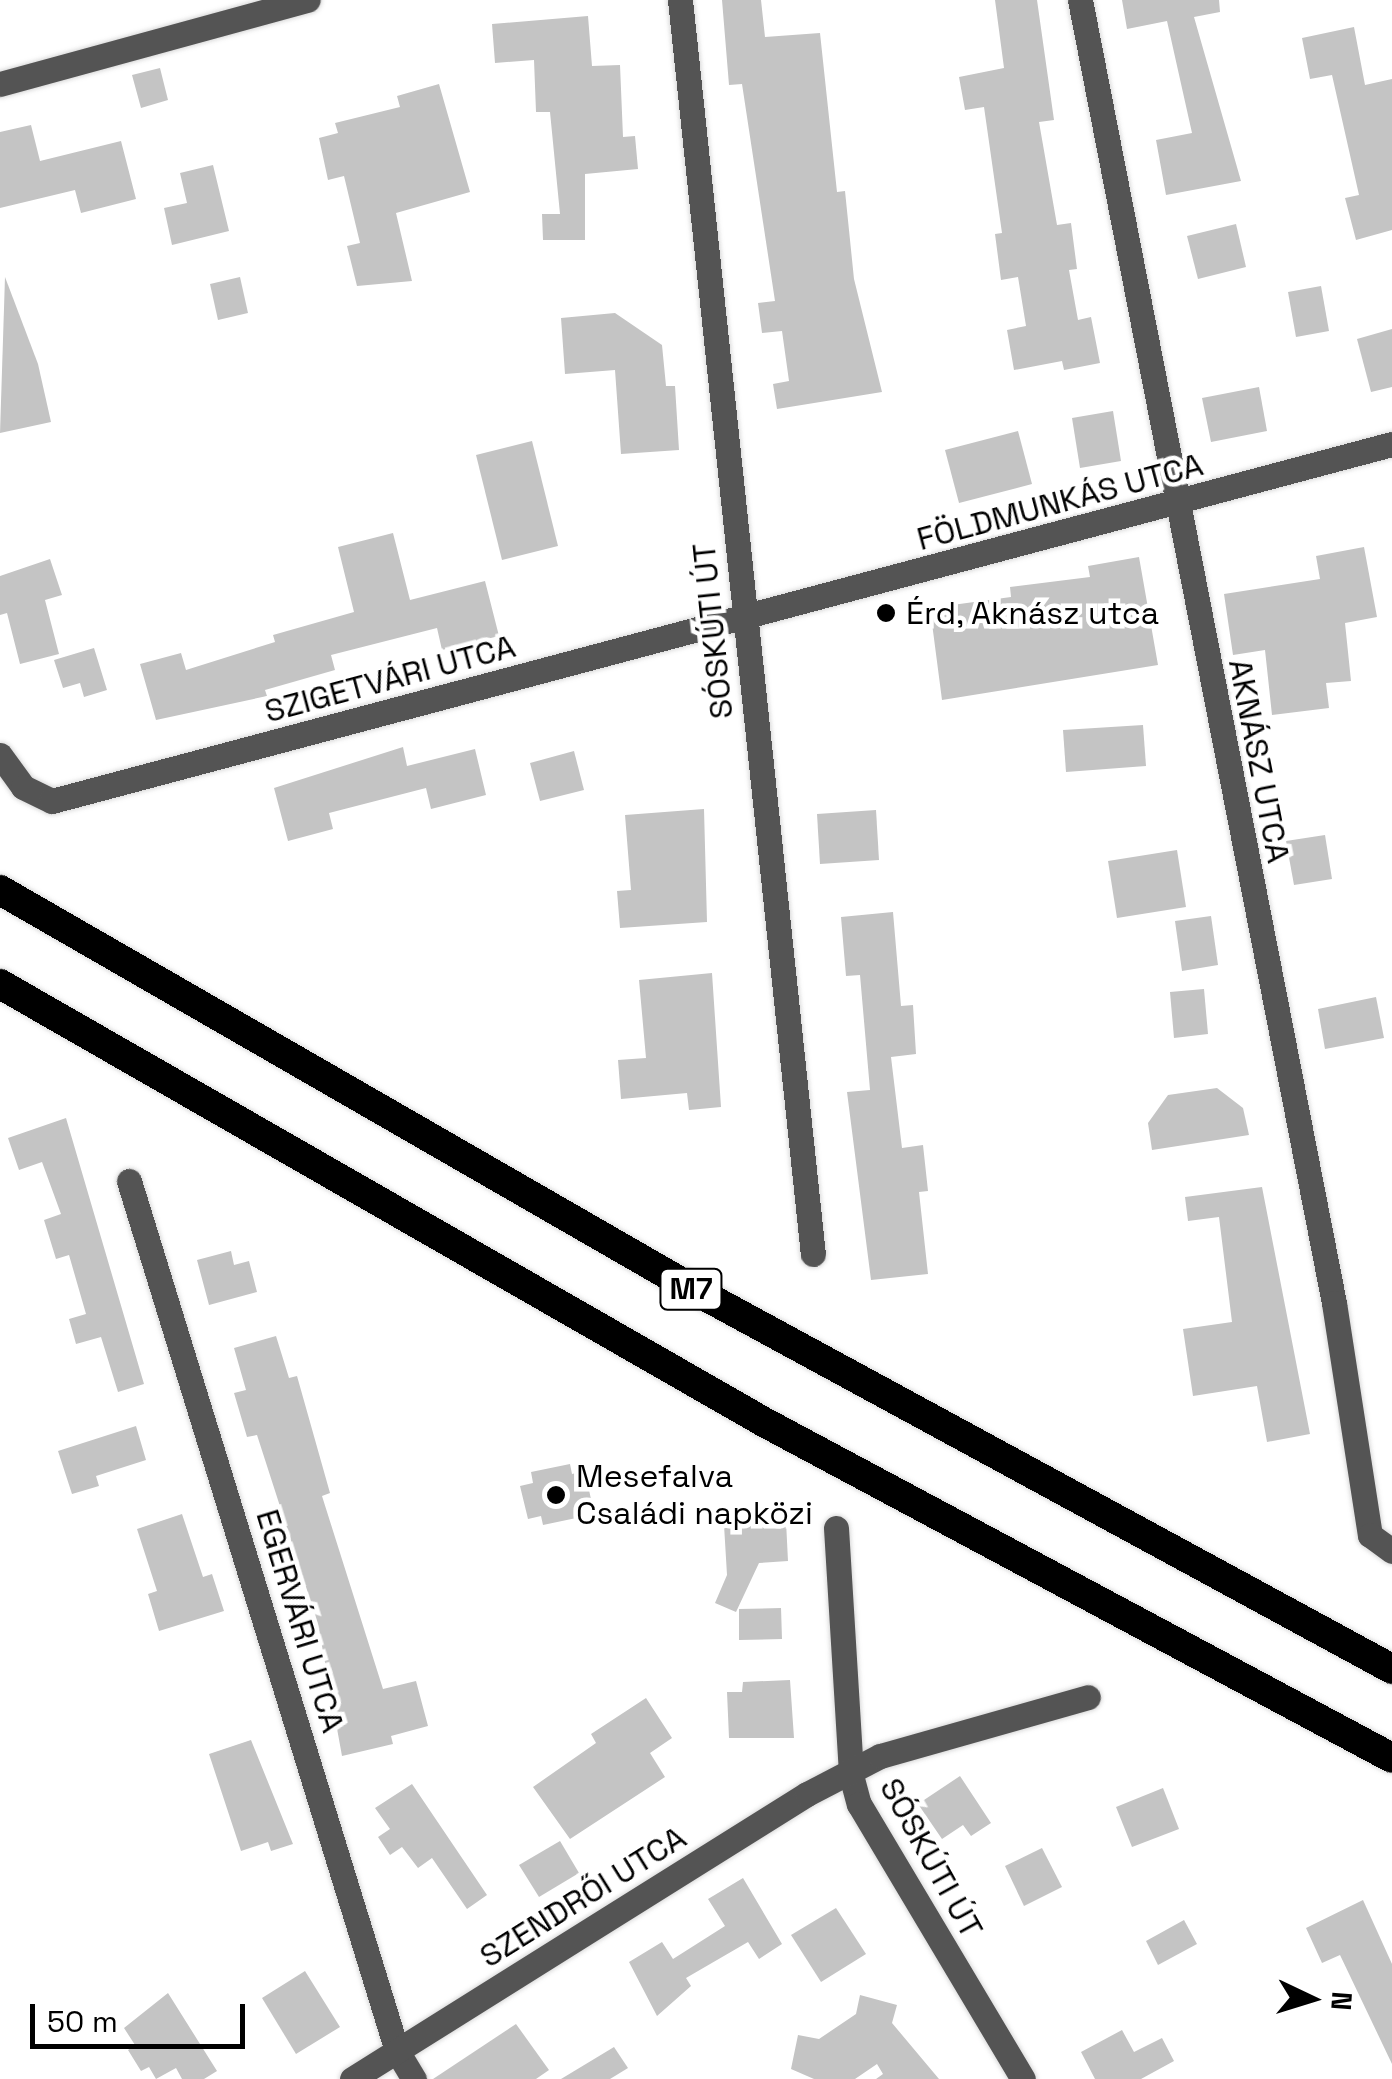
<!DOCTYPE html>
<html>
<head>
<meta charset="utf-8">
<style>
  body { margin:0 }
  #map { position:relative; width:1392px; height:2079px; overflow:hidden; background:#fff; font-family:"Space Grotesk",sans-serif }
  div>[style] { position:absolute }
  .building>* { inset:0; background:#c4c4c4 }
  .roads { filter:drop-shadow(0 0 2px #dbdbdb) drop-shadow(0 0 2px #dbdbdb) }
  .minor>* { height:25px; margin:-12.5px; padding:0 12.5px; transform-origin:12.5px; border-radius:12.5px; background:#545454 }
  .highway>* { height:30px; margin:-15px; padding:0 15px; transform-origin:15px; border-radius:15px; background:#000 }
  .dots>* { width:28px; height:28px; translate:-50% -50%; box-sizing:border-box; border:5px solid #fff; border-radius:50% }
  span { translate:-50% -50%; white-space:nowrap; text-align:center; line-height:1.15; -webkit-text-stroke:9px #fff; paint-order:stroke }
  .shield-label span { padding:2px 8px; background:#fff; border:2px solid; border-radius:8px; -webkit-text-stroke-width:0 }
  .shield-label { font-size:30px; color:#000; font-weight:700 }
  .street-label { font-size:32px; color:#000 }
  .poi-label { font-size:32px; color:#000 }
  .left { translate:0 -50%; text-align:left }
  .north { position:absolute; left:1262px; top:1949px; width:100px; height:100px; -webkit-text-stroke:8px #fff; paint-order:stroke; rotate:94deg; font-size:28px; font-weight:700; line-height:40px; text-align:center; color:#000 }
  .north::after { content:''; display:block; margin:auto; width:35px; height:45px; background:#000; clip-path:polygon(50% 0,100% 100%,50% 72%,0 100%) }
  .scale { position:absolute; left:30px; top:2004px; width:215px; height:45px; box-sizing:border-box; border:5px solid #000; border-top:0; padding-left:12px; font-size:30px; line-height:35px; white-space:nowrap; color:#000; -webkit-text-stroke:8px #fff; paint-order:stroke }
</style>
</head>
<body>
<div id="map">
  <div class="building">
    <i style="clip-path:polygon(722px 0,761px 0,765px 37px,820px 33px,837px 192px,845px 191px,854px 279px,882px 392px,777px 409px,773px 384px,789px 381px,782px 331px,762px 333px,758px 303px,775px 301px,742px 84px,729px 85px)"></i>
    <i style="clip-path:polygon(995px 0,1037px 0,1054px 120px,1039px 122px,1057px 225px,1071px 223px,1077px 269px,1069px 270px,1078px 320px,1091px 317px,1100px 363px,1064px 370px,1062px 361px,1014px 370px,1007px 330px,1026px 326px,1018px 277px,1001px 280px,995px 234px,1002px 233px,984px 107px,965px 110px,959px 77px,1004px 68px)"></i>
    <i style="clip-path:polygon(1122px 0,1219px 0,1220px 12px,1194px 17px,1241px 181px,1166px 195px,1156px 140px,1192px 133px,1167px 21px,1127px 29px)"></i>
    <i style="clip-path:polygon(588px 16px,592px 66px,620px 65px,623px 137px,635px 136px,638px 169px,585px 174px,585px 240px,543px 240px,542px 214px,560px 214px,550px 112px,536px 112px,534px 60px,495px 63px,492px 24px)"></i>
    <i style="clip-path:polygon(1354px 27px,1365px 85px,1392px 79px,1392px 230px,1356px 240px,1345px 198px,1359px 195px,1332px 75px,1310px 79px,1302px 38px)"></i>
    <i style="clip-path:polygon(160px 68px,168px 100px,141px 108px,132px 75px)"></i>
    <i style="clip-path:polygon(439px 84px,470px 192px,396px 213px,412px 281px,357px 286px,347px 246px,360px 243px,344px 176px,328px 180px,319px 138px,338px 133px,335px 123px,400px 107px,397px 96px)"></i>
    <i style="clip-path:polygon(31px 125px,40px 161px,121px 141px,136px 199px,81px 213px,75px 190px,0 208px,0 132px)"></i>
    <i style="clip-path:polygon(213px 165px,229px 231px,172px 245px,164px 208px,187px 203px,180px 173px)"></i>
    <i style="clip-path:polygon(1236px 224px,1246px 267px,1198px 279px,1187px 236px)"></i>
    <i style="clip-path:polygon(5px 277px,38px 364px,51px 422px,0 433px)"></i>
    <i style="clip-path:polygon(240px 277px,248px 313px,218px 320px,210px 284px)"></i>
    <i style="clip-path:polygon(1321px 286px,1329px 331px,1296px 337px,1288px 292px)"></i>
    <i style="clip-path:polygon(615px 313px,662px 345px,666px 386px,675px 386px,679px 450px,621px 454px,615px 370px,565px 374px,561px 318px)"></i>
    <i style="clip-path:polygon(1392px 329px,1392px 387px,1371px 392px,1357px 339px)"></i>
    <i style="clip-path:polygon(1259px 387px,1267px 431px,1211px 442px,1202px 398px)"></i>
    <i style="clip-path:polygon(1113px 411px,1121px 461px,1080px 468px,1072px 418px)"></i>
    <i style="clip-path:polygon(1018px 431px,1032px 484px,959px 503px,945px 450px)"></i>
    <i style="clip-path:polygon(532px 441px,558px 546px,502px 560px,476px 455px)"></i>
    <i style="clip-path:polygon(393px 533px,410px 600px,485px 581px,499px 636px,442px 650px,437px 628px,331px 655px,335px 670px,265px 690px,267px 696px,156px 720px,140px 664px,181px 653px,186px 670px,275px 642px,273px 635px,354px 612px,338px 547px)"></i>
    <i style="clip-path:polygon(1364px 547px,1377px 617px,1345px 623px,1351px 681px,1326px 683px,1329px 708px,1272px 715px,1265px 650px,1233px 655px,1224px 594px,1320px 579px,1316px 556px)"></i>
    <i style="clip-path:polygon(1139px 557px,1158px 665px,942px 700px,930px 608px,1011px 597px,1010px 587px,1090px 577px,1088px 566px)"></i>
    <i style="clip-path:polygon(50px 559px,62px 595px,45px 600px,59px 654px,20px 664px,7px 613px,0 615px,0 576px)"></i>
    <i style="clip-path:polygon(94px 648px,107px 690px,84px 697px,80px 683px,63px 688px,54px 660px)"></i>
    <i style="clip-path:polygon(1143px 725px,1146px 766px,1066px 772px,1063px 730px)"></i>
    <i style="clip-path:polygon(403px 747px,407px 766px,475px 749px,486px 795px,431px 809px,426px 788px,329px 813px,333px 829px,288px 841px,274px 788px)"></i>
    <i style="clip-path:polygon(574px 751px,584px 790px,540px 801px,530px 763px)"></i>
    <i style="clip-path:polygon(704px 809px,707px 922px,620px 928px,617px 891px,631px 890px,625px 815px)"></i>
    <i style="clip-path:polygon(876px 810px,879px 860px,820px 864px,817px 814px)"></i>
    <i style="clip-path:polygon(1325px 835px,1332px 879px,1294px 885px,1286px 841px)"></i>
    <i style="clip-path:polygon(1177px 850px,1186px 907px,1117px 918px,1108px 861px)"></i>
    <i style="clip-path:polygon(893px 912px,901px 1006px,913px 1005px,916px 1054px,891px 1057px,902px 1148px,923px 1145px,928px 1191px,919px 1192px,928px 1274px,871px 1280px,847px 1092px,870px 1090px,860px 975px,846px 976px,841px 917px)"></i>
    <i style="clip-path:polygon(1211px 916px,1218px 965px,1182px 971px,1175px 921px)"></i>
    <i style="clip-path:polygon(712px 973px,721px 1107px,689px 1110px,687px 1093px,621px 1099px,618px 1060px,646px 1058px,639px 980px)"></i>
    <i style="clip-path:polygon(1204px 989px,1208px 1034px,1174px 1038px,1170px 992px)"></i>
    <i style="clip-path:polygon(1376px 997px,1384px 1038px,1325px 1049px,1318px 1009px)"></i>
    <i style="clip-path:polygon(1217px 1088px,1243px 1108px,1249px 1135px,1152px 1150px,1148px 1123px,1168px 1095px)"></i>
    <i style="clip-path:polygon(66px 1118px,144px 1384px,118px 1392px,101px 1337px,76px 1344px,69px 1319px,86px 1314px,69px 1255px,56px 1259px,44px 1220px,61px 1214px,42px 1162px,19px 1170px,8px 1138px)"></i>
    <i style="clip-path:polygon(1262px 1187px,1310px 1434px,1267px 1442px,1257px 1386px,1193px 1396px,1183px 1329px,1232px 1322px,1219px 1217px,1188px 1221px,1185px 1197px)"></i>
    <i style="clip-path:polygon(231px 1251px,234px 1265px,249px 1261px,257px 1292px,209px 1305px,197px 1260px)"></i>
    <i style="clip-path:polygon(276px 1336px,289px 1378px,297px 1376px,330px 1493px,322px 1496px,383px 1689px,416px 1681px,428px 1726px,391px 1736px,393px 1744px,342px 1756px,318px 1624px,257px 1435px,247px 1437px,234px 1393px,246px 1390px,234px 1348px)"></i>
    <i style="clip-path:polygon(136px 1426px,146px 1460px,96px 1476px,99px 1486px,72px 1494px,58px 1451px)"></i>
    <i style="clip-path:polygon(570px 1464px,572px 1474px,585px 1471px,592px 1504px,579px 1507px,581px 1517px,543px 1525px,541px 1516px,528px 1519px,520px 1486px,533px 1483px,531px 1472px)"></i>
    <i style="clip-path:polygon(182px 1514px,203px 1577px,212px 1574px,224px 1611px,159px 1631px,148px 1594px,157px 1591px,137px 1529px)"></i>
    <i style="clip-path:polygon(786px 1521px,788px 1561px,759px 1563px,736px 1612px,715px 1603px,727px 1575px,724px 1525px)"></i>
    <i style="clip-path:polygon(781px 1608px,782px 1639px,739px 1640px,739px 1609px)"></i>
    <i style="clip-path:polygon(790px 1680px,794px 1738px,729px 1738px,727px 1692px,742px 1692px,743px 1682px)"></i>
    <i style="clip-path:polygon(646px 1698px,672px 1738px,650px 1753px,665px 1777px,570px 1839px,533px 1787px,596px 1743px,591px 1734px)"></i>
    <i style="clip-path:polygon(251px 1740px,293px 1844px,271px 1851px,268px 1842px,241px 1851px,209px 1754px)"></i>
    <i style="clip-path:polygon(960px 1776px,991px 1823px,971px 1836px,963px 1825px,942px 1839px,918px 1804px)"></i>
    <i style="clip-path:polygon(412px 1784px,487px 1895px,467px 1909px,432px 1858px,418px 1868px,402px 1847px,390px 1855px,378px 1837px,390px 1829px,375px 1808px)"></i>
    <i style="clip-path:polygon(1163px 1788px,1179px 1829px,1132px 1847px,1116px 1807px)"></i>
    <i style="clip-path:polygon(560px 1841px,579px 1873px,539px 1897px,519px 1865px)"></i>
    <i style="clip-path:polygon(1042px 1848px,1062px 1887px,1024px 1906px,1005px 1866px)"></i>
    <i style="clip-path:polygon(743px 1878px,782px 1944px,759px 1959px,748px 1942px,686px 1978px,691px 1986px,657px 2016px,629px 1962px,662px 1942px,673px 1959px,725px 1926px,708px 1899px)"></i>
    <i style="clip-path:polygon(1363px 1900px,1392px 1964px,1392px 2064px,1340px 1955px,1322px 1963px,1306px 1928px)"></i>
    <i style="clip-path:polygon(836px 1908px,866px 1954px,821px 1982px,791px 1935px)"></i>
    <i style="clip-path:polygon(1184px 1920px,1197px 1944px,1158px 1965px,1146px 1941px)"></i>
    <i style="clip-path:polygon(305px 1971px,340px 2027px,296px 2054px,262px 1998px)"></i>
    <i style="clip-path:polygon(168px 1993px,217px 2071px,204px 2079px,182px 2079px,176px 2068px,156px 2079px,149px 2067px,141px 2071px,128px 2050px,135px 2045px,124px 2028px)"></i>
    <i style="clip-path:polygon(860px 1995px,897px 2005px,892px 2023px,939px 2079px,876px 2079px,883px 2074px,877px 2064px,855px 2079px,814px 2079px,791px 2069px,798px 2035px,819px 2039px,856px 2014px)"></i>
    <i style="clip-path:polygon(516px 2024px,549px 2070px,536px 2079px,433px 2079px)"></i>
    <i style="clip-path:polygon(1122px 2030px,1134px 2052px,1162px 2038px,1174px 2061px,1141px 2079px,1095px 2079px,1081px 2052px)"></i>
    <i style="clip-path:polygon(614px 2047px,628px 2068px,610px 2079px,561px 2079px)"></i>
  </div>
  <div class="roads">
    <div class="minor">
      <i style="left:680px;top:0;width:1261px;rotate:83.95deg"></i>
      <i style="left:1080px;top:0;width:1328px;rotate:78.97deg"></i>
      <i style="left:1334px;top:1303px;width:235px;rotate:81.2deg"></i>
      <i style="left:1370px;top:1535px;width:27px;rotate:36deg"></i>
      <i style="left:0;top:84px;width:319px;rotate:-15.3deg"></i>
      <i style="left:0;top:755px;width:39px;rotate:54deg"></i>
      <i style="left:23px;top:787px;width:32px;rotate:26deg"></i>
      <i style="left:52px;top:801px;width:1387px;rotate:-14.92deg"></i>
      <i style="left:129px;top:1181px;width:910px;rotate:72.88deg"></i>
      <i style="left:397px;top:2051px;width:33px;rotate:59deg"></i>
      <i style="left:836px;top:1528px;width:247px;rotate:86.5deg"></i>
      <i style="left:851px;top:1775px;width:30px;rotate:75deg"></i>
      <i style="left:859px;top:1804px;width:320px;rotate:59.2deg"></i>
      <i style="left:352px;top:2079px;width:537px;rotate:-32.06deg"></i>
      <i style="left:807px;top:1794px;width:82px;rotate:-27.5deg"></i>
      <i style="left:880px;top:1756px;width:216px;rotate:-15.8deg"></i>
    </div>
    <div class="highway">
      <i style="left:0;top:890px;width:805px;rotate:29.94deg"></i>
      <i style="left:698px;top:1292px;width:790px;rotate:28.51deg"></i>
      <i style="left:0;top:984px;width:878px;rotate:29.83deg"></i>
      <i style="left:762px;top:1421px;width:714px;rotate:28.14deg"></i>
    </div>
  </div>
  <div class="dots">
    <i style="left:886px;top:613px;background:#000"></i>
    <i style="left:556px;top:1495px;background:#000"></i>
  </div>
  <div class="shield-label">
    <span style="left:691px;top:1289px">M7</span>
  </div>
  <div class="street-label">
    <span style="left:1060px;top:502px;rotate:-15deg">FÖLDMUNKÁS UTCA</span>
    <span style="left:713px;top:631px;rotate:-96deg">SÓSKÚTI ÚT</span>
    <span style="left:390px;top:679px;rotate:-15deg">SZIGETVÁRI UTCA</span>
    <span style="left:1259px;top:761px;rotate:79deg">AKNÁSZ UTCA</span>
    <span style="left:300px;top:1621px;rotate:73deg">EGERVÁRI UTCA</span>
    <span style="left:931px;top:1858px;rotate:61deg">SÓSKÚTI ÚT</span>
    <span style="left:583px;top:1897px;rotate:-32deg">SZENDRŐI UTCA</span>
  </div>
  <div class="poi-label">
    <span class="left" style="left:906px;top:613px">Érd, Aknász utca</span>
    <span class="left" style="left:576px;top:1495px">Mesefalva<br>Családi napközi</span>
  </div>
  <div class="north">N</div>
  <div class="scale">50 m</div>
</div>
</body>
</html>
